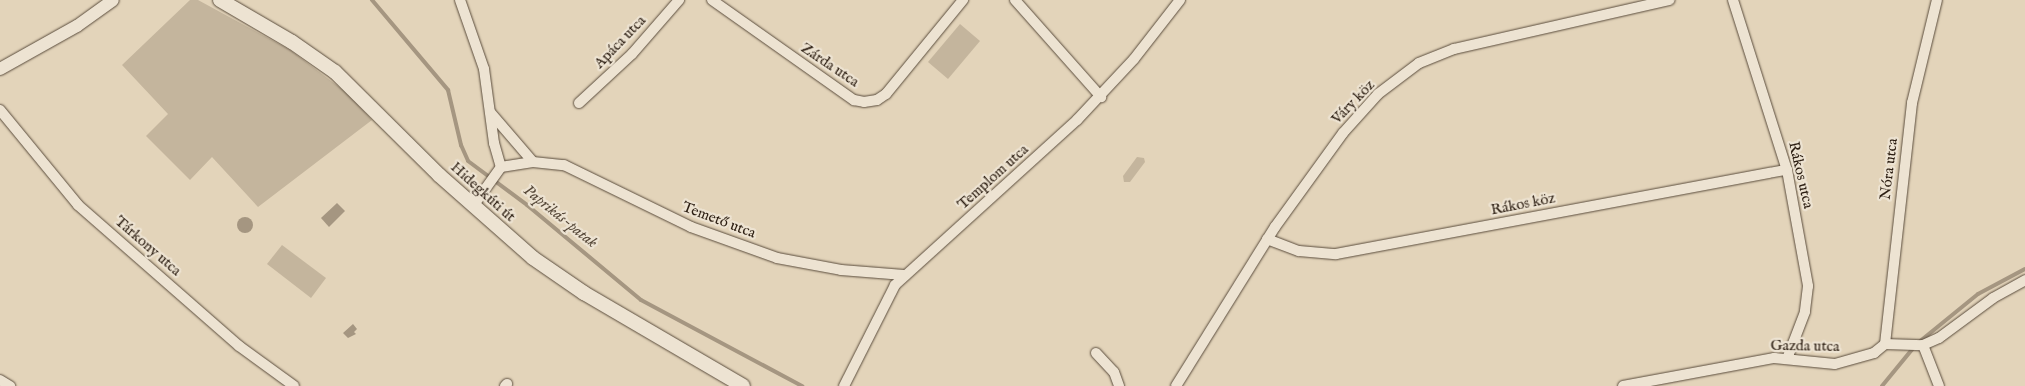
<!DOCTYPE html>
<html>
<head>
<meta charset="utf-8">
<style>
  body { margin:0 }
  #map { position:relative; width:2025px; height:386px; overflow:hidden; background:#e3d4ba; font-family:"IM FELL English",serif }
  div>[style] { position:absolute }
  .green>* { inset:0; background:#c4b59d }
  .water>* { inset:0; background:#a59681 }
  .round { border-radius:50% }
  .stream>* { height:4px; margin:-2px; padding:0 2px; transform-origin:2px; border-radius:2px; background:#a59681 }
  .roads { filter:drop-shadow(0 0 1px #5a4c3c) drop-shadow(0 0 1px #5a4c3c) }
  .minor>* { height:10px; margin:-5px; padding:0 5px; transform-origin:5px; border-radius:5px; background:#ede3d2 }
  .tertiary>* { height:12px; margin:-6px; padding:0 6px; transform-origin:6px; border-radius:6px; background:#ede3d2 }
  .secondary>* { height:14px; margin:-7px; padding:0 7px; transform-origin:7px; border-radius:7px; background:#ede3d2 }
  span { translate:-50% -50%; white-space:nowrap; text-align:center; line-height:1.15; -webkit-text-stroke:4.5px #ede3d2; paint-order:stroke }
  .street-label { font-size:15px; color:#2c1e12 }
  .water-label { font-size:16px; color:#564839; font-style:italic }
</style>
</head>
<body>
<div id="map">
  <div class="green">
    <i style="clip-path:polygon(190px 0,198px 0,290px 50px,347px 93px,372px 120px,258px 207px,212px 157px,190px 180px,146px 136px,168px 114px,122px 65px)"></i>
    <i style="clip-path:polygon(960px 24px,980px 41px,948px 79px,928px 62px)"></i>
    <i style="clip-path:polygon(1137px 157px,1144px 158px,1145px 162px,1130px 182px,1124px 182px,1123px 176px)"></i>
    <i style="clip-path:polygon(282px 245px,326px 278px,311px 298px,267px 264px)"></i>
  </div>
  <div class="water">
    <i style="clip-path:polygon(337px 203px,345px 211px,329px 227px,321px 218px)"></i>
    <i class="round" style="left:237px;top:217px;width:16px;height:16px"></i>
    <i style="clip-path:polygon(353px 324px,357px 329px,354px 332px,356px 334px,348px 338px,343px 333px)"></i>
  </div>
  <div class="stream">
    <i style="left:372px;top:0;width:118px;rotate:49.8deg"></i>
    <i style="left:448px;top:90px;width:57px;rotate:76.7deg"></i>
    <i style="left:461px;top:145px;width:17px;rotate:66deg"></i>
    <i style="left:468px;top:161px;width:74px;rotate:36.7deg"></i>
    <i style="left:527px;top:205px;width:148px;rotate:39.8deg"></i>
    <i style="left:641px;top:300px;width:183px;rotate:28.1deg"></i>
    <i style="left:1919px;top:342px;width:76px;rotate:-39.1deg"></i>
    <i style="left:1978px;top:294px;width:53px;rotate:-28deg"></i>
    <i style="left:1882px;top:386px;width:50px;rotate:-50.6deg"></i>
  </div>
  <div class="roads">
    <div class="minor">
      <i style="left:460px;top:0;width:73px;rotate:70.8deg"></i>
      <i style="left:484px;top:69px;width:75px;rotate:82.3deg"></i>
      <i style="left:494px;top:143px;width:25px;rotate:74deg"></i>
      <i style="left:712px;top:0;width:174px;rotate:35.2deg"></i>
      <i style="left:854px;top:100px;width:10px;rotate:11deg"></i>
      <i style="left:864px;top:102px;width:13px;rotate:-9deg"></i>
      <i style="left:877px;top:100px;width:11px;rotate:-34deg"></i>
      <i style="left:886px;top:94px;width:122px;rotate:-50.7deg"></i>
      <i style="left:1015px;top:0;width:130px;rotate:48.4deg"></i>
      <i style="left:1733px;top:0;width:178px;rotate:72.4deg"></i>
      <i style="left:1787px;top:170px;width:118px;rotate:79.7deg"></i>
      <i style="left:1808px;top:286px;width:26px;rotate:97deg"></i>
      <i style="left:1805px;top:312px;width:50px;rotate:111deg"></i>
      <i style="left:579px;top:103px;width:72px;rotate:-42.8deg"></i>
      <i style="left:632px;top:54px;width:72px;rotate:-49deg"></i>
      <i style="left:0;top:110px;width:123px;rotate:50.6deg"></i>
      <i style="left:78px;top:205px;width:214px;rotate:41.2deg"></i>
      <i style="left:239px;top:346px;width:68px;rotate:36deg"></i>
      <i style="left:490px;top:112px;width:66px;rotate:49.3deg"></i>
      <i style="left:501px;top:167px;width:32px;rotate:-9deg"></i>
      <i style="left:533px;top:162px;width:31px;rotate:6deg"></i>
      <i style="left:564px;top:165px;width:141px;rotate:26deg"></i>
      <i style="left:691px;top:227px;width:91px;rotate:19.8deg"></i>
      <i style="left:777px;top:258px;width:65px;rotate:10.6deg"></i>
      <i style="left:841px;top:270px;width:63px;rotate:4.5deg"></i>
      <i style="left:473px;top:206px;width:48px;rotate:-54.3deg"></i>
      <i style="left:1267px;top:239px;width:34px;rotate:21deg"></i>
      <i style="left:1299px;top:251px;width:37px;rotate:5deg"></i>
      <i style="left:1336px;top:254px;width:459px;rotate:-10.6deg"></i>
      <i style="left:1885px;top:344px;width:243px;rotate:-83.6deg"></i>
      <i style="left:1912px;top:103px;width:106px;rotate:-76.4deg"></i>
      <i style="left:1923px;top:345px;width:44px;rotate:68.7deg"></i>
      <i style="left:1096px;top:353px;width:26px;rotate:47deg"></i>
      <i style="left:1114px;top:372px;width:15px;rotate:70deg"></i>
      <i style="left:0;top:380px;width:12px;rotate:31deg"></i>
      <i style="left:505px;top:386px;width:3px;rotate:-45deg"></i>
      <i style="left:844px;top:386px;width:113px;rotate:-63.2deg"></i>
      <i style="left:895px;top:285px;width:246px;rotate:-42.2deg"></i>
      <i style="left:1077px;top:120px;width:83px;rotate:-46.9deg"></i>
      <i style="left:1134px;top:59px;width:75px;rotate:-52.1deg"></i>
      <i style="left:1176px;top:386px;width:187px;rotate:-58.1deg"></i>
      <i style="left:1275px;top:227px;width:116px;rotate:-54.1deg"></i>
      <i style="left:1343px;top:133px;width:52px;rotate:-48.1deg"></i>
      <i style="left:1378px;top:94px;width:51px;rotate:-37.1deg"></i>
      <i style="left:1419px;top:63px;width:38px;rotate:-22deg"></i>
      <i style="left:1454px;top:49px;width:221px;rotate:-12.8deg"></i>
      <i style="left:1623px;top:386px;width:154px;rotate:-10.5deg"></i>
      <i style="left:1774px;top:358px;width:61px;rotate:5.6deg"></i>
      <i style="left:1835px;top:364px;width:41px;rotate:-15.8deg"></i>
      <i style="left:1874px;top:353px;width:14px;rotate:-39deg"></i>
      <i style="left:1885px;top:344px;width:38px;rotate:2deg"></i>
      <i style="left:1923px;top:345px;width:17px;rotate:-24deg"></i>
      <i style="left:1939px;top:338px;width:67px;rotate:-36.5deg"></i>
      <i style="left:1993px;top:298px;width:37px;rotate:-29deg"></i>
    </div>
    <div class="tertiary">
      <i style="left:0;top:69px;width:88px;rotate:-29.2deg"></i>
      <i style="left:77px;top:26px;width:44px;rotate:-35.8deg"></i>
    </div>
    <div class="secondary">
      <i style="left:220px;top:0;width:83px;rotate:30.3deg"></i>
      <i style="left:292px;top:42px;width:52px;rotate:34.9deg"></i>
      <i style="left:335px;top:72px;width:146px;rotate:44.7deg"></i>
      <i style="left:439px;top:175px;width:125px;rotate:41.4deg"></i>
      <i style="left:533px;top:258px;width:62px;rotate:34.5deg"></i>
      <i style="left:584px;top:293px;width:184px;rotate:30.3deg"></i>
    </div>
  </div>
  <div class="street-label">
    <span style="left:620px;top:42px;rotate:-46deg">Apáca utca</span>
    <span style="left:830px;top:65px;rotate:34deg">Zárda utca</span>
    <span style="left:1353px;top:102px;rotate:-46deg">Váry köz</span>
    <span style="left:1889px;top:169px;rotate:-83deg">Nóra utca</span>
    <span style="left:1801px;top:175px;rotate:77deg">Rákos utca</span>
    <span style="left:993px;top:177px;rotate:-42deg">Templom utca</span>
    <span style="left:483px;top:192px;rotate:42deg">Hidegkúti út</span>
    <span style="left:1523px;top:204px;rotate:-11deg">Rákos köz</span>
    <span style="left:719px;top:220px;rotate:21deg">Temető utca</span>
    <span style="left:148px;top:246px;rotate:41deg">Tárkony utca</span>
    <span style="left:1805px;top:346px;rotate:1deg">Gazda utca</span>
  </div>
  <div class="water-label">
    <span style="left:560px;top:217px;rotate:39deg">Paprikás-patak</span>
  </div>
</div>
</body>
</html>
